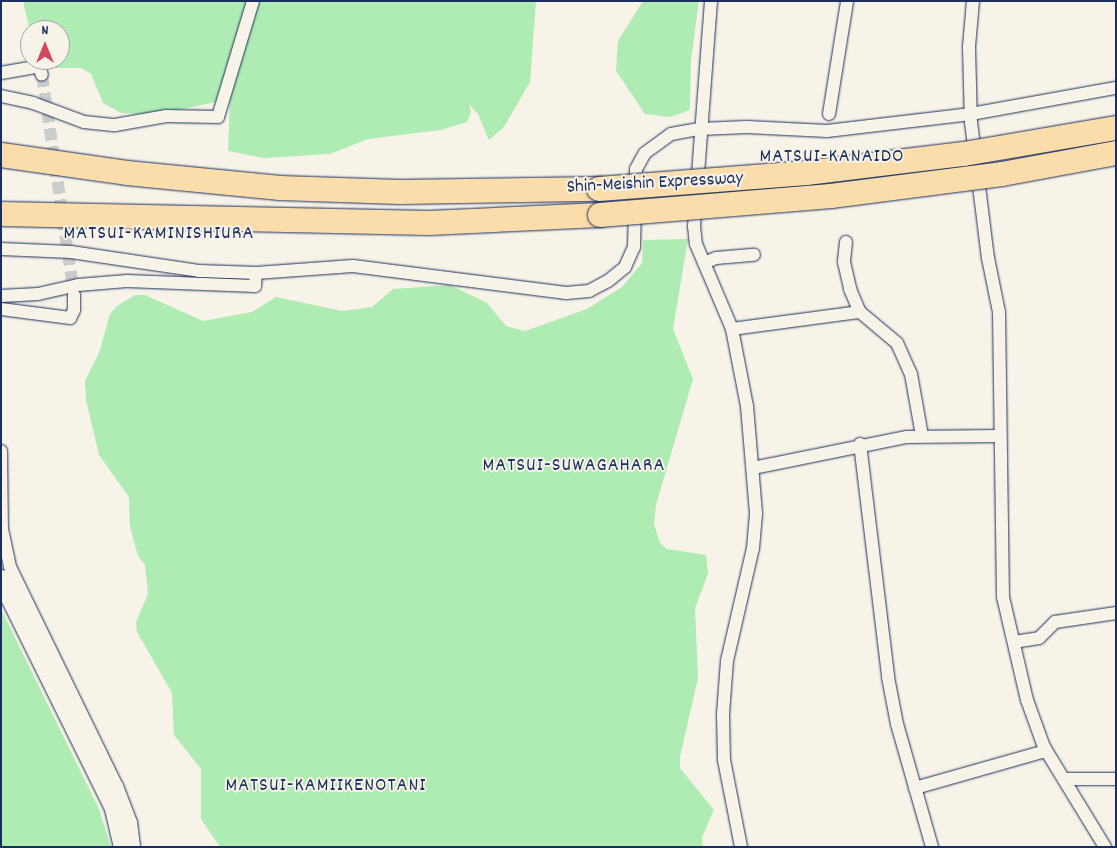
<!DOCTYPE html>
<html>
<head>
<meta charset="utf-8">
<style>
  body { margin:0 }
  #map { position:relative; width:1117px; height:848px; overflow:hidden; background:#f7f3e8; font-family:Dekko,sans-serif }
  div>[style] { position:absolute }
  .green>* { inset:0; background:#afecb3 }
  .street-tunnel>* { height:12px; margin-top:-6px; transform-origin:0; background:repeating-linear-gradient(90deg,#cbcccc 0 12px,transparent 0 18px) }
  .roads { filter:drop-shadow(0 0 1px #1b2f5e) drop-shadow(0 0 1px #1b2f5e) }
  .street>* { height:12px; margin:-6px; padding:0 6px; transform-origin:6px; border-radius:6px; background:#f7f3e8 }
  .secondary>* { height:19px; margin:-9.5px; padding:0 9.5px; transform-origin:9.5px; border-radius:9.5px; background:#f7f3e8 }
  .highway>* { height:24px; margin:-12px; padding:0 12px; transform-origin:12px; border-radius:12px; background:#fbddab }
  .bridges { filter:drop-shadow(0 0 1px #1b2f5e) drop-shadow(0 0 1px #1b2f5e) }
  .highway-bridge>* { height:24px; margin:-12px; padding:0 12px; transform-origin:12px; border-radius:12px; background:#fbddab }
  span { translate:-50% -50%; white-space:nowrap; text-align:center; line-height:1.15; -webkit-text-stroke:4px #f7f3e8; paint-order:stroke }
  .street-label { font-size:19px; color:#1b2f5e }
  .neighbourhood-label { font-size:20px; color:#1b2f5e; letter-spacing:1px }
  .frame { position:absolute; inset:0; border:2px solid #1b2f5e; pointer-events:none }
  .north { position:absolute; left:20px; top:20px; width:50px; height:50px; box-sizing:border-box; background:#f7f3e8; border:1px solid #9fa5b1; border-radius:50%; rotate:0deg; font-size:14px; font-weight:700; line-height:20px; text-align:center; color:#1b2f5e }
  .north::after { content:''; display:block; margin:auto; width:18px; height:22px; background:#d1495b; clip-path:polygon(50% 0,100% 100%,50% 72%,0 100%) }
</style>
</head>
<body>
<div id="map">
  <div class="green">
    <i style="clip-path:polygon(23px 1px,536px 1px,530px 82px,504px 127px,489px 140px,478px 114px,469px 104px,471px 112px,467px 122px,441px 130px,368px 139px,330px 154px,263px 158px,228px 151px,230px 99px,154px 115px,121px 113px,103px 103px,91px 74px,81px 68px,49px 68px,32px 60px,60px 60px,60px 30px,30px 31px)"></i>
    <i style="clip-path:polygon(643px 1px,699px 1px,691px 60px,690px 110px,670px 117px,645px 114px,616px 71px,618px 41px)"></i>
    <i style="clip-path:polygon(688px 239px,673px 329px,693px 379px,656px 505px,654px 524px,660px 543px,667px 549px,706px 555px,708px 574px,695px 608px,698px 678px,680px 757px,680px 768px,714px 810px,702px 837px,703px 847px,220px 847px,201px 819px,201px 769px,174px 735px,172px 693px,137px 632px,136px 622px,148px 594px,145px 565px,138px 556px,130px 527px,129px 497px,99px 455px,86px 400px,85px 381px,99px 353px,110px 314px,117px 306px,135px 295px,145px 295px,203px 321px,252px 312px,276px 297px,342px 311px,372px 307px,393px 289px,450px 285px,487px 303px,506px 326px,525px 331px,587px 309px,622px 287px,642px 263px,643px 240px)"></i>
    <i style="clip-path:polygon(1px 609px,99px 809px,111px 847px,1px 847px)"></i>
  </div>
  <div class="street-tunnel">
    <i style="left:42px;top:75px;width:222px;rotate:81.7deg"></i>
  </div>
  <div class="roads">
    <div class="street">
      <i style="left:711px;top:1px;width:226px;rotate:94.3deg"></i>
      <i style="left:694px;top:226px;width:18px;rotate:84deg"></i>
      <i style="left:696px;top:244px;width:92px;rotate:67deg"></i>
      <i style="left:732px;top:329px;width:78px;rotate:79deg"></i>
      <i style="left:747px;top:406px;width:108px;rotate:85.2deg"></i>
      <i style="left:756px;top:514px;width:34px;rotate:95deg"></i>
      <i style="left:753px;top:548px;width:116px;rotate:103deg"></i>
      <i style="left:727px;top:661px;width:53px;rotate:94.3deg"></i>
      <i style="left:723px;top:714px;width:46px;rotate:88.8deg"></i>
      <i style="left:724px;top:760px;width:89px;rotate:78.9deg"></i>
      <i style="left:973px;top:1px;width:46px;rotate:95deg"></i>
      <i style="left:969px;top:47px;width:75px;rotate:88.5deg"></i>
      <i style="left:971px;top:122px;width:137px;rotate:82.9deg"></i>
      <i style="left:988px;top:258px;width:55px;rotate:78.5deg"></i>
      <i style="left:999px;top:312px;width:285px;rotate:89.2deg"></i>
      <i style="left:1003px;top:597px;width:106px;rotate:76.9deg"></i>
      <i style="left:1027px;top:700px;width:50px;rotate:70.1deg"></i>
      <i style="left:1044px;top:747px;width:117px;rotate:58.6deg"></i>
      <i style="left:1px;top:73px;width:39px;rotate:-10deg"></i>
      <i style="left:39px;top:66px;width:9px;rotate:72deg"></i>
      <i style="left:1px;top:96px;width:33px;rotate:12deg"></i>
      <i style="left:33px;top:103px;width:54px;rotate:20.4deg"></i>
      <i style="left:84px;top:122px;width:31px;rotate:6deg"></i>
      <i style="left:115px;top:125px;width:52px;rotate:-10deg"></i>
      <i style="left:166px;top:116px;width:52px;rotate:1.1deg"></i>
      <i style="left:218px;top:117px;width:121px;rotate:-73.2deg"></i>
      <i style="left:829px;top:114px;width:114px;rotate:-80.9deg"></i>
      <i style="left:846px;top:242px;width:20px;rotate:96deg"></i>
      <i style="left:844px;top:262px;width:28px;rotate:77deg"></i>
      <i style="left:850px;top:289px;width:25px;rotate:67deg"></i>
      <i style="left:860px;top:312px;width:48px;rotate:40deg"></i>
      <i style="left:897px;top:343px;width:34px;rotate:66deg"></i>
      <i style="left:911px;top:374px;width:63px;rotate:79.9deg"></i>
      <i style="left:1px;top:249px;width:70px;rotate:2.5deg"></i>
      <i style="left:71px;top:252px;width:129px;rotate:8.4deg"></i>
      <i style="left:199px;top:271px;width:57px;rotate:2deg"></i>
      <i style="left:256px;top:273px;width:97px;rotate:-4.1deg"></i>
      <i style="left:353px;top:266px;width:215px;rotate:7.2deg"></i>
      <i style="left:566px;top:293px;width:23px;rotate:-5deg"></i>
      <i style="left:589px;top:291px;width:21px;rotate:-28deg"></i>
      <i style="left:608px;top:281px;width:22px;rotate:-39deg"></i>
      <i style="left:625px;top:267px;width:22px;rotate:-66deg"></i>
      <i style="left:634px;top:247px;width:78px;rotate:-88.5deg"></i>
      <i style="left:636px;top:169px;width:18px;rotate:-61deg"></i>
      <i style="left:645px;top:153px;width:32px;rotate:-36deg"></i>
      <i style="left:671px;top:134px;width:29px;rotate:-10deg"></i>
      <i style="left:700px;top:129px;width:47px;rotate:-2.4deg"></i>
      <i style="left:747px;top:127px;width:80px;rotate:2.9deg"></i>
      <i style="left:827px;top:131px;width:145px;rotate:-6.7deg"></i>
      <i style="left:971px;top:114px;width:147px;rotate:-10.2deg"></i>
      <i style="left:704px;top:263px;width:13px;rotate:-23deg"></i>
      <i style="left:716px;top:258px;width:38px;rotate:-5deg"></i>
      <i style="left:1px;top:296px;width:37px;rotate:-3deg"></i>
      <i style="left:38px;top:294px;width:41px;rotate:-12.7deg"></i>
      <i style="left:78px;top:285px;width:49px;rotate:-4.7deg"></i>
      <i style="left:127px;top:281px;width:128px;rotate:2.2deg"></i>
      <i style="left:255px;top:286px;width:13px;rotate:-86deg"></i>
      <i style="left:1px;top:309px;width:70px;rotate:7.4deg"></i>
      <i style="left:70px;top:318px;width:9px;rotate:-63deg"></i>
      <i style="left:74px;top:310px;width:15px;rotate:-90deg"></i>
      <i style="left:732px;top:329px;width:129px;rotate:-7.6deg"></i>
      <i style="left:860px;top:444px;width:235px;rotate:83.1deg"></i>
      <i style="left:888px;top:677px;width:48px;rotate:79.2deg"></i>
      <i style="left:897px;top:724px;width:128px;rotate:74.1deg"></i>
      <i style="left:1px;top:451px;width:78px;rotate:89.3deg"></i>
      <i style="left:2px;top:529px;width:39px;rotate:78deg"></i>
      <i style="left:10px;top:567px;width:244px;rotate:64deg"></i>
      <i style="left:117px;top:786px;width:39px;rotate:69deg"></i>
      <i style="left:131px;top:822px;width:25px;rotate:83deg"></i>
      <i style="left:753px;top:468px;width:157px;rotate:-11.4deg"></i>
      <i style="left:907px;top:437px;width:92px;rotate:-0.6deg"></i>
      <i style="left:1014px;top:642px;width:25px;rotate:-9deg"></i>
      <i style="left:1039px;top:638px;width:23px;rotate:-45deg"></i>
      <i style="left:1055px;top:622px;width:62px;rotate:-8.4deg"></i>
      <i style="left:1064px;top:779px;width:52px"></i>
      <i style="left:915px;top:788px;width:136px;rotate:-15.8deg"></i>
    </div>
    <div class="secondary">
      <i style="left:1px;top:579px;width:255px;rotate:63.7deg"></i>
      <i style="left:114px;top:808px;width:40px;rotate:77deg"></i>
    </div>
    <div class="highway">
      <i style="left:1px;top:155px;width:127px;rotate:8.1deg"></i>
      <i style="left:127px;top:173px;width:154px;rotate:5.6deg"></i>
      <i style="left:280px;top:188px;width:120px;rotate:1.9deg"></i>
      <i style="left:400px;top:192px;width:199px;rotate:-0.9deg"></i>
      <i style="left:1px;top:214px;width:428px;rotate:1.2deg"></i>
      <i style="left:429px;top:223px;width:171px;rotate:-2.7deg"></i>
    </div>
  </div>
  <div class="bridges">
    <div class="highway-bridge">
      <i style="left:599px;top:189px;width:208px;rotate:-4.4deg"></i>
      <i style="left:806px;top:173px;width:159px;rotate:-6.9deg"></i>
      <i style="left:964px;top:154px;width:154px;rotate:-9.7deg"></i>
      <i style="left:600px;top:215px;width:232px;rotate:-4.7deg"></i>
      <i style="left:831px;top:196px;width:172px;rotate:-7.3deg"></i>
      <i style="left:1002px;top:174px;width:116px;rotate:-10.4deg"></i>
    </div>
  </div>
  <div class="street-label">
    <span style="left:655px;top:184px;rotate:-3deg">Shin-Meishin Expressway</span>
  </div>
  <div class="neighbourhood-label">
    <span style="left:832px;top:157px">MATSUI-KANAIDO</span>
    <span style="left:159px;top:234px">MATSUI-KAMINISHIURA</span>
    <span style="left:574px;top:466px">MATSUI-SUWAGAHARA</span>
    <span style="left:326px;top:786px">MATSUI-KAMIIKENOTANI</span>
  </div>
  <div class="frame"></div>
  <div class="north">N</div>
</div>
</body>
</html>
